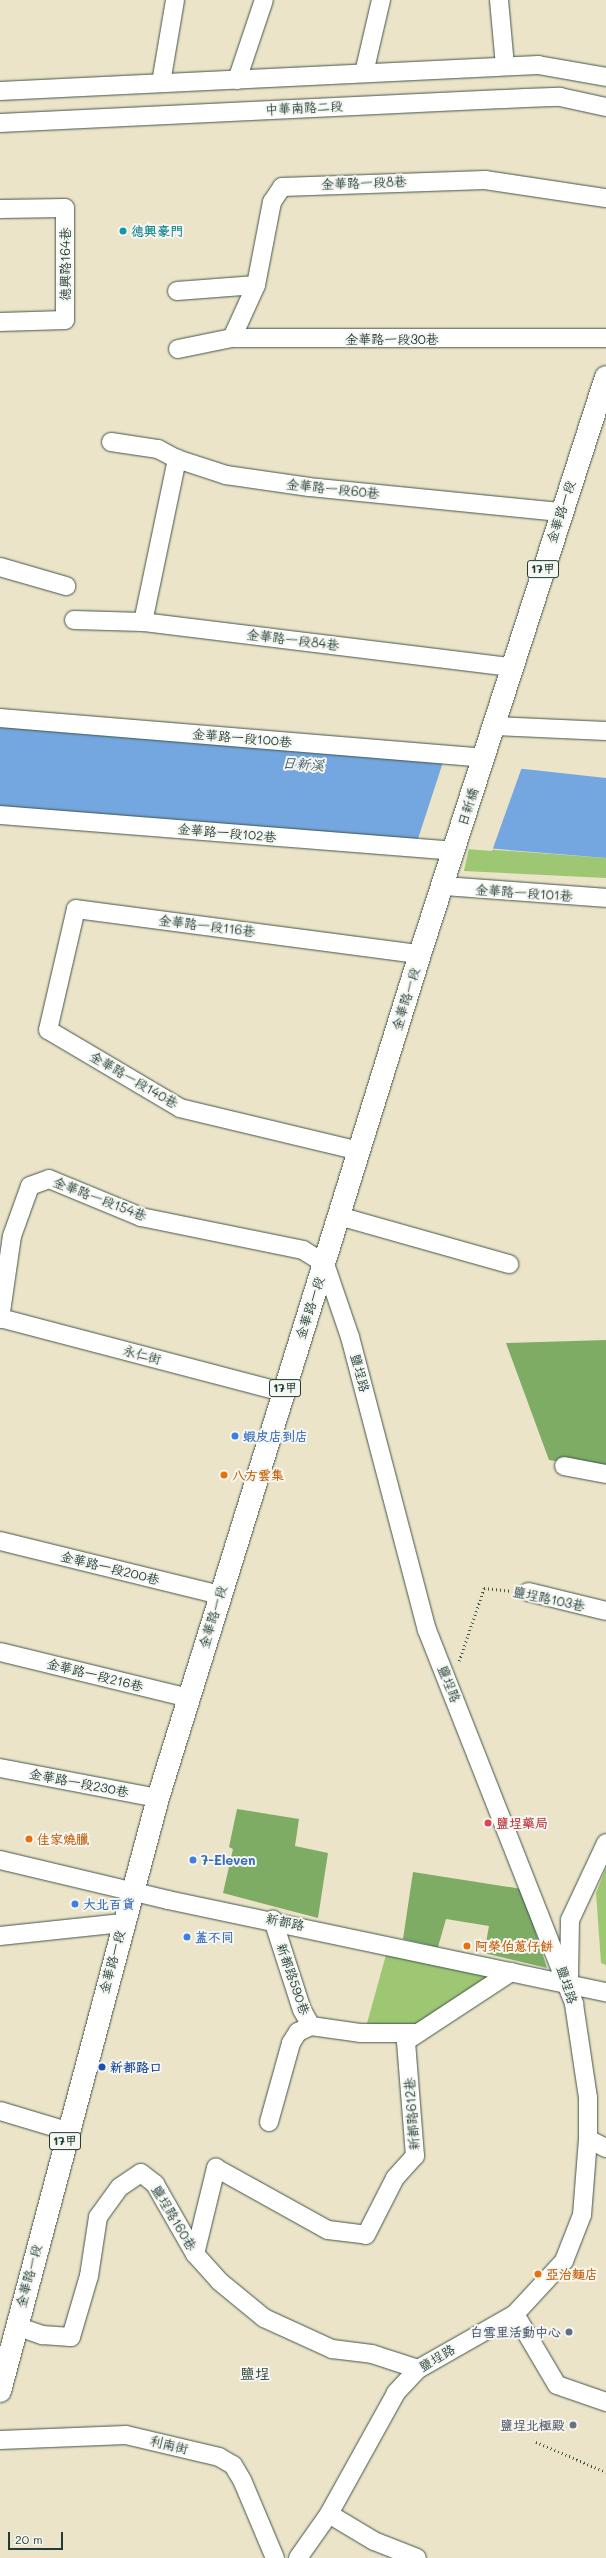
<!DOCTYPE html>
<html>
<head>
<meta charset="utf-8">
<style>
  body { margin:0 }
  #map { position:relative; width:606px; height:2558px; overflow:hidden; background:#ece4c8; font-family:Mali,"LXGW WenKai TC",sans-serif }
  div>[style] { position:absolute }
  .green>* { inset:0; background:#9ec773 }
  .forest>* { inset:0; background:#7eac65 }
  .water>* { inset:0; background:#74a6df }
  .pier>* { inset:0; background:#ece4c8 }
  .path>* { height:2.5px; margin-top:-1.25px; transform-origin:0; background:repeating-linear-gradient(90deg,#3e564a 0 1px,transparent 0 4px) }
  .roads { filter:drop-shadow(0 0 1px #3e564a) drop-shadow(0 0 1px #3e564a) }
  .minor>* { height:18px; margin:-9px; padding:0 9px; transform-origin:9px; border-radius:9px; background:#fff }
  .major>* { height:22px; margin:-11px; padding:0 11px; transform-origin:11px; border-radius:11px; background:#fff }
  .dots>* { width:11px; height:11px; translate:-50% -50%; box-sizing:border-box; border:2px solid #f6f6f2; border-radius:50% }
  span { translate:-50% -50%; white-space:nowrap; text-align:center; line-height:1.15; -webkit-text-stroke:4px #f6f6f2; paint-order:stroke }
  .shield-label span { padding:1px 3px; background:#f6f6f2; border:1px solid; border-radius:3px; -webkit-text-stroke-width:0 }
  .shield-label { font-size:12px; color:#1f3d34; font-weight:700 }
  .street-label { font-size:13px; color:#1f3d34 }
  .culture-label { font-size:13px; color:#0d838f; font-weight:700 }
  .left { translate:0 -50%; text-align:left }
  .shop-label { font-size:13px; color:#366cbe; font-weight:700 }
  .food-label { font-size:13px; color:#c56008; font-weight:700 }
  .health-label { font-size:13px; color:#be3a42; font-weight:700 }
  .transit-label { font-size:13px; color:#164399; font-weight:700 }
  .service-label { font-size:13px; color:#4e5e75; font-weight:700 }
  .right { translate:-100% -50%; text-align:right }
  .worship-label { font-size:13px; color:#5b616d; font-weight:700 }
  .water-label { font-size:14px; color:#395c67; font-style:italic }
  .quarter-label { font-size:15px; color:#1f3d34 }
  .scale { position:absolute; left:8px; top:2532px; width:55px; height:18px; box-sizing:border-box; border:2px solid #1f3d34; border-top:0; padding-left:5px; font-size:12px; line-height:14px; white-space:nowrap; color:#1f3d34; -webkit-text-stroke:3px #f6f6f2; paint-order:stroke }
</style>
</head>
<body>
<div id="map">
  <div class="green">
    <i style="clip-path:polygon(469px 848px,606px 858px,606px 878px,464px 871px)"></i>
    <i style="clip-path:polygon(606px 1868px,606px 1965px,601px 1963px,596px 1893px)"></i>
    <i style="clip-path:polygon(387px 1951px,491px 1976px,417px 2026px,366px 2027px)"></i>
  </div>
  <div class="forest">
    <i style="clip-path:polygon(606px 1340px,606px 1469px,549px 1460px,506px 1343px)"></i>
    <i style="clip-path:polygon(237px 1809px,299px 1819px,295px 1846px,328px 1853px,318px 1918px,223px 1893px,233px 1849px,229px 1847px)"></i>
    <i style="clip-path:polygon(413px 1872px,522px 1889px,547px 1968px,484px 1953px,489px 1926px,446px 1919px,438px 1947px,403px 1939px)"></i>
  </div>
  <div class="water">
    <i style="clip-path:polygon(0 727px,460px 762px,606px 778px,606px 858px,0 808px)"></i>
  </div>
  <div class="pier">
    <i style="clip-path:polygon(444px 759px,522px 767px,492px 851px,416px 845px)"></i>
  </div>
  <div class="path">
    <i style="left:459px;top:1661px;width:77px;rotate:-71.1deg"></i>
    <i style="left:484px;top:1588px;width:27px;rotate:6deg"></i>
    <i style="left:536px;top:2442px;width:76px;rotate:23.2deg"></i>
  </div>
  <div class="roads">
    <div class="minor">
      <i style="left:499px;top:0;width:66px;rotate:84.8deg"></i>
      <i style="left:364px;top:73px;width:75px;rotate:-76.9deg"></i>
      <i style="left:237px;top:80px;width:84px;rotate:-71.4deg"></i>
      <i style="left:161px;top:83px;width:84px;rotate:-80.4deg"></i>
      <i style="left:0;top:91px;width:539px;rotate:-2.77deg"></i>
      <i style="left:538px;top:65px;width:69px;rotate:10deg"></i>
      <i style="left:0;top:123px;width:526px;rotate:-2.73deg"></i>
      <i style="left:525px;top:98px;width:35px;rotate:-2deg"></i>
      <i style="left:560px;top:97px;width:47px;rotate:12.3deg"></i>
      <i style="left:0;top:209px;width:65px;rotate:-0.9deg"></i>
      <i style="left:65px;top:208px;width:112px;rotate:90deg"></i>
      <i style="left:65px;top:320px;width:65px;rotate:178.2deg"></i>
      <i style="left:177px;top:291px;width:79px;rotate:-4.3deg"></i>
      <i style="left:232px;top:338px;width:58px;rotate:-65.6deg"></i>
      <i style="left:256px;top:285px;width:85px;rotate:-79.1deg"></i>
      <i style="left:272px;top:202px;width:18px;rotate:-56deg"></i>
      <i style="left:282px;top:187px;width:203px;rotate:-2deg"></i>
      <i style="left:485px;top:180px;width:122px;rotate:8.5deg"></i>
      <i style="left:178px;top:349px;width:55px;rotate:-11.5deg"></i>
      <i style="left:232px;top:338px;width:374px"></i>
      <i style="left:111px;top:442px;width:48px;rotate:8.5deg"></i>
      <i style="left:158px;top:449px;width:21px;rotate:28deg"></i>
      <i style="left:177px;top:459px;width:52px;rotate:18.1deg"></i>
      <i style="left:226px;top:475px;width:84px;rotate:8.2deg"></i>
      <i style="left:309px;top:487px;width:253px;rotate:5.7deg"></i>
      <i style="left:0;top:567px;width:69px;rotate:16.1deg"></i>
      <i style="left:74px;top:620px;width:69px;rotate:1.7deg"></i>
      <i style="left:143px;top:622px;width:372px;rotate:7deg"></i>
      <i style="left:143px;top:622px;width:167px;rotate:-78.2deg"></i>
      <i style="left:0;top:718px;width:485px;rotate:4.7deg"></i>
      <i style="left:494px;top:726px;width:112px;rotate:2.6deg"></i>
      <i style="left:0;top:815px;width:455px;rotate:4.5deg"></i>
      <i style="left:443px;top:886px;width:163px;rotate:4.2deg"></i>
      <i style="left:359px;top:1151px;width:184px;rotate:-166.5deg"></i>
      <i style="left:180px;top:1108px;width:153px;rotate:-149.4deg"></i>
      <i style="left:48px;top:1030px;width:124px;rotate:-77deg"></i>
      <i style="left:76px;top:909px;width:347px;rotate:7.5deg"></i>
      <i style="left:339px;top:1216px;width:177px;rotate:15.8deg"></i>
      <i style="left:0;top:1318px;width:293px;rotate:14.7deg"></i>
      <i style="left:0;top:1319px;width:84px;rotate:-81.8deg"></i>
      <i style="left:12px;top:1236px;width:53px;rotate:-70.2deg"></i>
      <i style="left:30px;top:1186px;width:20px;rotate:-20deg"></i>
      <i style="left:49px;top:1179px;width:100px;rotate:22.4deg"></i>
      <i style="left:141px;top:1217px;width:165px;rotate:11.5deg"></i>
      <i style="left:303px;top:1250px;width:26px;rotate:32deg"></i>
      <i style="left:325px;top:1264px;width:77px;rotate:71.1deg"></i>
      <i style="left:350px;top:1337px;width:303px;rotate:75.3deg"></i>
      <i style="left:427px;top:1630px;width:402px;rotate:68.5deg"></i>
      <i style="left:574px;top:2004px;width:95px;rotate:81.5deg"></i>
      <i style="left:588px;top:2098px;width:41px;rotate:90deg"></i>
      <i style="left:588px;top:2139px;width:76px;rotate:94.5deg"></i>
      <i style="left:582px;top:2215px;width:49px;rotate:111.4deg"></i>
      <i style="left:564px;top:2261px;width:72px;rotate:132.8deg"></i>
      <i style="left:515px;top:2314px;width:112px;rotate:150.4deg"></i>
      <i style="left:418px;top:2369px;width:33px;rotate:133deg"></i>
      <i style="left:396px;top:2393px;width:138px;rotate:119deg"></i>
      <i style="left:329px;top:2514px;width:54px;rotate:125.2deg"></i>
      <i style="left:564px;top:1466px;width:43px;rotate:10.8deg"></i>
      <i style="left:0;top:1541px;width:227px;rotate:13.8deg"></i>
      <i style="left:528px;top:1592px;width:80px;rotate:13.7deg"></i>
      <i style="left:0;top:1652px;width:195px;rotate:13.7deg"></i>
      <i style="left:0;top:1768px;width:161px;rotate:10.8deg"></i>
      <i style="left:0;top:1860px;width:173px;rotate:13.4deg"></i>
      <i style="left:168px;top:1900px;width:448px;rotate:11.9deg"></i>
      <i style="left:0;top:1936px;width:123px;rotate:-6.1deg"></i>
      <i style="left:569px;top:1977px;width:57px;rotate:-89deg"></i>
      <i style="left:570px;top:1920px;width:85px;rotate:-64.9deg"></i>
      <i style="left:311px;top:2026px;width:49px;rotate:8.1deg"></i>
      <i style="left:360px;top:2033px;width:58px"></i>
      <i style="left:0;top:2111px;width:70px;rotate:16.6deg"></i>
      <i style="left:269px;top:2122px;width:82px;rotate:-74.4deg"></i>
      <i style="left:291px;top:2043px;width:13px;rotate:-58deg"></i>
      <i style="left:298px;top:2032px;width:14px;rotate:-25deg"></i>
      <i style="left:311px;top:2026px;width:18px;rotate:-119deg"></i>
      <i style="left:302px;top:2010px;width:95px;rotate:-107.9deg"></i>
      <i style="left:588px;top:2139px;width:20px;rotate:27deg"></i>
      <i style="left:195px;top:2254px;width:89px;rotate:-76.3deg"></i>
      <i style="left:216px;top:2168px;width:128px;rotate:29deg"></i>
      <i style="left:328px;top:2230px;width:38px;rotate:7deg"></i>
      <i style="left:366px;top:2235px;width:64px;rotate:-63deg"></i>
      <i style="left:395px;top:2178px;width:30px;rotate:-48deg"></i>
      <i style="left:415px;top:2156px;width:115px;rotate:-94.5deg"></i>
      <i style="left:406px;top:2041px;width:126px;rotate:-33.3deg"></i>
      <i style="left:515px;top:2314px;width:82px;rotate:59.4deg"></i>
      <i style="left:557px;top:2385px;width:52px;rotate:19.1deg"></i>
      <i style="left:16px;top:2326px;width:28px;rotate:19deg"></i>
      <i style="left:42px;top:2335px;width:29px;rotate:4deg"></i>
      <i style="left:71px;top:2337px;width:64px;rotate:-73.6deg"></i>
      <i style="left:89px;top:2276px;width:60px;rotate:-81.3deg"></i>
      <i style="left:98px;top:2217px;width:37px;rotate:-54deg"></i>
      <i style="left:120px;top:2187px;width:25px;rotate:-34deg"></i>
      <i style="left:141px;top:2173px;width:18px;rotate:38deg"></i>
      <i style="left:155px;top:2184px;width:81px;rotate:60.3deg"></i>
      <i style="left:195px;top:2254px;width:36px;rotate:48deg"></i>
      <i style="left:219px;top:2281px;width:58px;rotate:39.4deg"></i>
      <i style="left:264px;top:2318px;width:75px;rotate:24.5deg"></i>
      <i style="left:332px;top:2349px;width:40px;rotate:7.1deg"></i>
      <i style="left:372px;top:2354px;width:48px;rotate:18.1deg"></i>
      <i style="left:0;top:2440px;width:126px;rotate:-2.3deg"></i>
      <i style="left:126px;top:2435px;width:96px;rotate:13.3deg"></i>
      <i style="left:219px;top:2457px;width:16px;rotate:30deg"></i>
      <i style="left:233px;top:2465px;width:17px;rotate:59deg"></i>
      <i style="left:242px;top:2480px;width:85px;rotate:67.1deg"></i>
      <i style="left:329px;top:2514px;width:52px;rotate:31deg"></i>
      <i style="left:374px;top:2541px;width:46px;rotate:21.6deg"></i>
    </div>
    <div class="major">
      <i style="left:0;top:2391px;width:614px;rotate:-75.08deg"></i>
      <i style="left:158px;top:1798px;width:884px;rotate:-72.75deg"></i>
      <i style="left:420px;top:954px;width:606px;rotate:-72.13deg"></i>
    </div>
  </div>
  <div class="dots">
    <i style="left:123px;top:231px;background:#0f9aa8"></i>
    <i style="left:235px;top:1436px;background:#3f7fe0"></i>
    <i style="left:224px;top:1475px;background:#e8710a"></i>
    <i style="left:488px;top:1823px;background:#e0444e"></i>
    <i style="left:29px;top:1839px;background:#e8710a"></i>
    <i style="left:193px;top:1860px;background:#3f7fe0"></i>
    <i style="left:75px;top:1904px;background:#3f7fe0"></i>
    <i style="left:187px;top:1937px;background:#3f7fe0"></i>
    <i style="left:467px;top:1946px;background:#e8710a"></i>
    <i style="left:102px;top:2067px;background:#1a4fb4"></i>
    <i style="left:538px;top:2274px;background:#e8710a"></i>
    <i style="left:569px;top:2332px;background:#5c6f8a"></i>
    <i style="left:573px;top:2425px;background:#6b7280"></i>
  </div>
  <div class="shield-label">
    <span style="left:543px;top:569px">17甲</span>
    <span style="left:285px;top:1388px">17甲</span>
    <span style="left:65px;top:2141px">17甲</span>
  </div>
  <div class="street-label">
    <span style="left:304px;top:108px;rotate:-3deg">中華南路二段</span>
    <span style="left:364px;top:183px;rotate:-2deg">金華路一段8巷</span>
    <span style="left:65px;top:264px;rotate:-90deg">德興路164巷</span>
    <span style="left:392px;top:339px">金華路一段30巷</span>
    <span style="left:333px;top:489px;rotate:6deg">金華路一段60巷</span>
    <span style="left:561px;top:512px;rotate:-72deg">金華路一段</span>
    <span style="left:293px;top:640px;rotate:7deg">金華路一段84巷</span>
    <span style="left:242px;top:738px;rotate:5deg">金華路一段100巷</span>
    <span style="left:468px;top:807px;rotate:-72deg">日新橋</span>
    <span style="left:227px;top:833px;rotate:5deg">金華路一段102巷</span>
    <span style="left:524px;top:893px;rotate:4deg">金華路一段101巷</span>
    <span style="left:207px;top:926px;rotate:7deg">金華路一段116巷</span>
    <span style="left:406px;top:999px;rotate:-73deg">金華路一段</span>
    <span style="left:134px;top:1080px;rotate:30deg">金華路一段140巷</span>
    <span style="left:100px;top:1199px;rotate:21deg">金華路一段154巷</span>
    <span style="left:310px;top:1308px;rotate:-72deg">金華路一段</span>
    <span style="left:142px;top:1355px;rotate:14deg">永仁街</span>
    <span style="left:360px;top:1373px;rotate:75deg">鹽埕路</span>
    <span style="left:110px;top:1568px;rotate:14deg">金華路一段200巷</span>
    <span style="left:549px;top:1599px;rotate:12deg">鹽埕路103巷</span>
    <span style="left:213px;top:1617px;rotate:-73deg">金華路一段</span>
    <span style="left:95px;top:1675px;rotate:14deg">金華路一段216巷</span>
    <span style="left:449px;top:1684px;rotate:68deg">鹽埕路</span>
    <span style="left:79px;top:1783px;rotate:11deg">金華路一段230巷</span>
    <span style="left:285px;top:1922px;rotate:12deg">新都路</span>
    <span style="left:112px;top:1962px;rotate:-75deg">金華路一段</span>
    <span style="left:293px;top:1979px;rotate:71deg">新都路590巷</span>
    <span style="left:567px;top:1985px;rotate:72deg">鹽埕路</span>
    <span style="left:412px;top:2114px;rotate:-94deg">新都路612巷</span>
    <span style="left:174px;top:2218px;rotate:59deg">鹽埕路160巷</span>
    <span style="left:29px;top:2276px;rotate:-75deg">金華路一段</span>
    <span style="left:437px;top:2358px;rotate:-31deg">鹽埕路</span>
    <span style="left:169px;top:2445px;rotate:13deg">利南街</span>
  </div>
  <div class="culture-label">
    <span class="left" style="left:131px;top:231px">德興豪門</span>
  </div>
  <div class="shop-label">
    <span class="left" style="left:243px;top:1436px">蝦皮店到店</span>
    <span class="left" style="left:201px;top:1860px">7-Eleven</span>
    <span class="left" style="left:83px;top:1904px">大北百貨</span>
    <span class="left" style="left:195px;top:1937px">蓋不同</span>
  </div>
  <div class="food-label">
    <span class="left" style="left:232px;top:1475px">八方雲集</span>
    <span class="left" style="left:37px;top:1839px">佳家燒臘</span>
    <span class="left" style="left:475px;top:1946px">阿榮伯蔥仔餅</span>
    <span class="left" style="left:546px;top:2274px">亞治麵店</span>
  </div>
  <div class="health-label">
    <span class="left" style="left:496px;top:1823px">鹽埕藥局</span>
  </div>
  <div class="transit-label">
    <span class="left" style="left:110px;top:2067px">新都路口</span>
  </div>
  <div class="service-label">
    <span class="right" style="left:561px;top:2332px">白雪里活動中心</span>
  </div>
  <div class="worship-label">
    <span class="right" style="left:565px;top:2425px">鹽埕北極殿</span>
  </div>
  <div class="water-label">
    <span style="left:303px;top:764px;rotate:4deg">日新溪</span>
  </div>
  <div class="quarter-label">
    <span style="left:255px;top:2374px">鹽埕</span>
  </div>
  <div class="scale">20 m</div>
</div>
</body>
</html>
